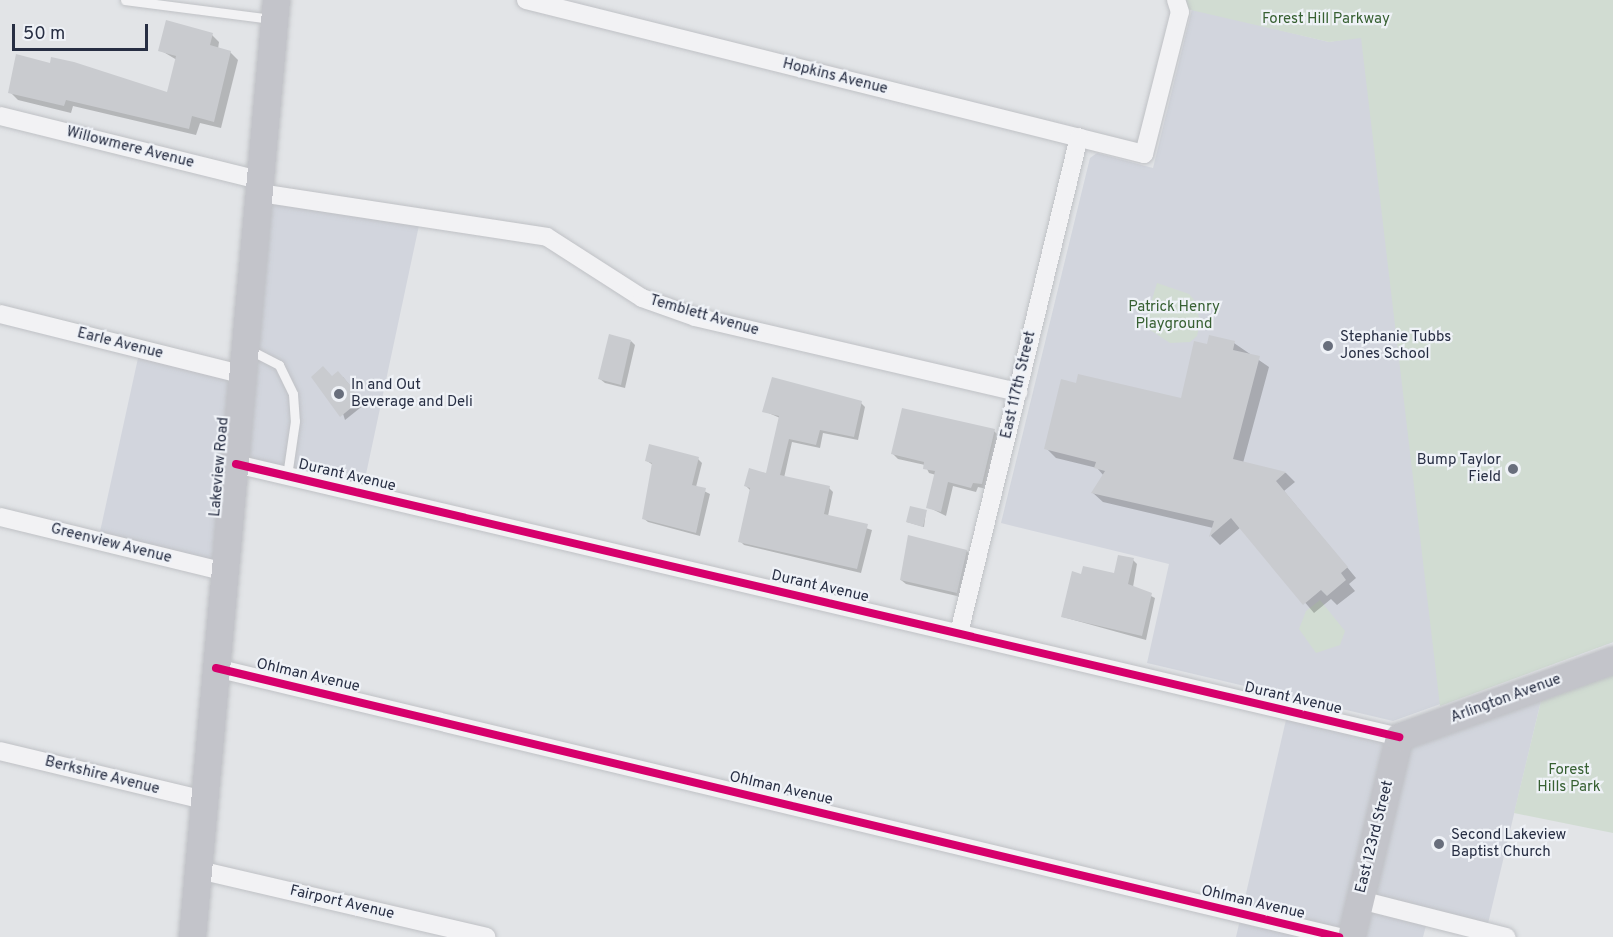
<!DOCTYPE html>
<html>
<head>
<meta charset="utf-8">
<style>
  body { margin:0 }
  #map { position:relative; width:1613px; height:937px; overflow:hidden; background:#e2e4e7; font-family:Overpass,sans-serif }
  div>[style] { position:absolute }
  .built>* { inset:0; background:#d2d5dd }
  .green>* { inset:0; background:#d1dcd2 }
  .shadow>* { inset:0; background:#0003 }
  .building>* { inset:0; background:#c9cbcf }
  .roads { filter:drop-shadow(0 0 2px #bfc1c5) drop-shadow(0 0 2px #bfc1c5) }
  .lane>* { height:9px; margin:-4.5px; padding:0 4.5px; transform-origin:4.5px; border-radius:4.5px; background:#f2f2f4 }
  .street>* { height:18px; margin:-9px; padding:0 9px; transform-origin:9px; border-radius:9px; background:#f2f2f4 }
  .secondary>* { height:27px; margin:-13.5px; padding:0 13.5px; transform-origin:13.5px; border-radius:13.5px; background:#c3c4ca }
  .cycleway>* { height:8px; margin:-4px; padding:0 4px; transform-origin:4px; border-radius:4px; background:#d6006c }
  .dots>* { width:16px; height:16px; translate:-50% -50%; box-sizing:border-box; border:3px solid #eff2f7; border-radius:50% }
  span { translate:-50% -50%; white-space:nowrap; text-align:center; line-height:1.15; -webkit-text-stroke:4.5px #eff2f7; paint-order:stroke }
  .park-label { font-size:15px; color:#376032 }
  .street-label { font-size:15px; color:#272e43 }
  .poi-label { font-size:15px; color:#272e43 }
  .left { translate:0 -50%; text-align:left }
  .right { translate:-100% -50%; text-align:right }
  .scale { position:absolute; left:12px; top:24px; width:136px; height:27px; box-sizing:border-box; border:3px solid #272e43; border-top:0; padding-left:8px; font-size:18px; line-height:21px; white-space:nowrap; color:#272e43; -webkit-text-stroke:4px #eff2f7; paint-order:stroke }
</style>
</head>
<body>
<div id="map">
  <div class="built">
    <i style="clip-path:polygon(1587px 0,1613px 0,1613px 642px,1393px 721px,1147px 663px,1169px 564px,1001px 523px,1090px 158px,1097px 153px,1153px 168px,1192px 9px,1329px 42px)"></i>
    <i style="clip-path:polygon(260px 193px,421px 216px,362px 493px,236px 464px,222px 571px,98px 541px,140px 349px,240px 374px)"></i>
    <i style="clip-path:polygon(1545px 684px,1486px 932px,1428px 918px,1423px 937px,1236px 937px,1288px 711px,1399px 737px)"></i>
  </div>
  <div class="green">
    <i style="clip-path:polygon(1176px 0,1613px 0,1613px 642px,1440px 706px,1361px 38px,1329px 42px,1178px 7px)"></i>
    <i style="clip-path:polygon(1157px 283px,1189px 294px,1195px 301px,1200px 322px,1197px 336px,1190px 342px,1170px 343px,1144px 326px)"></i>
    <i style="clip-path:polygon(1320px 600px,1345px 631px,1340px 645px,1316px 653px,1299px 629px,1306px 611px)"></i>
    <i style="clip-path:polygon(1613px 674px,1613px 833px,1514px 813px,1541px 701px)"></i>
  </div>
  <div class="shadow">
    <i style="clip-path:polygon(212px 35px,219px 42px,218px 49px,230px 52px,238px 60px,221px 128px,200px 123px,196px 135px,73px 106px,71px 113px,18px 100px,10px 92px,168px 93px,177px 60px,160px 50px)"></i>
    <i style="clip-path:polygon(631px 341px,635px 345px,625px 388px,605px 383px,600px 379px)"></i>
    <i style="clip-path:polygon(1234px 343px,1269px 367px,1243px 463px,1286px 473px,1295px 482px,1284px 491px,1356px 578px,1349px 584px,1355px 591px,1337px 605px,1331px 599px,1314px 613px,1241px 527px,1220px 545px,1211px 536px,1213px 528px,1103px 502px,1093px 493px,1104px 476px,1097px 468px,1056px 458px,1046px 448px,1182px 399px,1208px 346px)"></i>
    <i style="clip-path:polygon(343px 377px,365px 404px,345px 420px,332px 378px)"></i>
    <i style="clip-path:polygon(861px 403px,865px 407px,858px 440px,823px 433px,820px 448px,792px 442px,784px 478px,829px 488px,833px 492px,828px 516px,872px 530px,861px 573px,744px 545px,740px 541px,751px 491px,746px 486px,767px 475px,780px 418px,764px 411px)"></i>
    <i style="clip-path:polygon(994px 431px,999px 436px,987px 489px,978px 487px,976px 492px,953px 486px,946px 516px,928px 507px,936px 475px,929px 473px,925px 465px,898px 459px,893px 454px)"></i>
    <i style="clip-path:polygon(698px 459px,702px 463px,696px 487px,710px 494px,700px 536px,648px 522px,643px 518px,653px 465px,647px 461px)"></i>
    <i style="clip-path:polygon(926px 511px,924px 527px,907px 522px)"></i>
    <i style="clip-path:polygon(967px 551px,971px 556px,961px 597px,906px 584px,901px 580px)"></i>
    <i style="clip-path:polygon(1133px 560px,1137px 564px,1133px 587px,1155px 598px,1146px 640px,1063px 617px,1083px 575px,1115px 575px)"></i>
  </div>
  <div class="building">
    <i style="clip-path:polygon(166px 20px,213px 33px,210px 45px,231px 51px,214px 122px,192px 116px,189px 129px,66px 100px,64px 106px,8px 93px,16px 54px,50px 63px,51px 57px,74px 62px,167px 92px,176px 56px,158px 51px)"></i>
    <i style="clip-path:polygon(609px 334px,631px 340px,621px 385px,598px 379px)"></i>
    <i style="clip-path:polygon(1209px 335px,1235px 341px,1233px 350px,1260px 356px,1233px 459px,1286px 472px,1276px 481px,1348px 567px,1341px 573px,1346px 580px,1327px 596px,1321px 590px,1303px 605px,1231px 518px,1209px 537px,1214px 521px,1091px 493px,1105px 471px,1094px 468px,1096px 462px,1044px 449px,1061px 379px,1076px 383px,1078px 374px,1181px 398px,1194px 341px,1207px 344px)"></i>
    <i style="clip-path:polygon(323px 366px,332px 376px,338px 371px,362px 399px,340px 417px,311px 377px)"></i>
    <i style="clip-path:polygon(772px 377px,862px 401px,854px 437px,820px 430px,816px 445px,789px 439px,780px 475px,830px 486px,824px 514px,868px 524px,857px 569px,738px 542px,750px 488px,744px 486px,749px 468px,766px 473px,779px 416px,762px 412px)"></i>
    <i style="clip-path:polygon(902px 408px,995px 429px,982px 484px,973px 483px,971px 488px,948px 482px,941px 512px,926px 508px,935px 471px,923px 469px,924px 462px,891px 454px)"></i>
    <i style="clip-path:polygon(649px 444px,699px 457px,692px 485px,706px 488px,696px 533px,642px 519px,652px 463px,645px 461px)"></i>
    <i style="clip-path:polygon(910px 506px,927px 510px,923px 527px,906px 522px)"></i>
    <i style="clip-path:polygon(908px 535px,967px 550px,957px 593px,900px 580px)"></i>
    <i style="clip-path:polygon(1118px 555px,1134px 558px,1128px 584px,1152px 593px,1142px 636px,1061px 617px,1072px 571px,1081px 574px,1083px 566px,1114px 573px)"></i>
  </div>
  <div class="roads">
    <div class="lane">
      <i style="left:125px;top:0;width:147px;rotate:7.4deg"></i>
      <i style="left:248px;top:349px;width:35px;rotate:27deg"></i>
      <i style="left:279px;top:365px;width:32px;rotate:64deg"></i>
      <i style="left:293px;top:394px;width:27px;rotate:86deg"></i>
      <i style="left:295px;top:421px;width:56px;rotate:98.3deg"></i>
    </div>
    <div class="street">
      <i style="left:526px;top:0;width:637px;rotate:13.99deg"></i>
      <i style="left:1144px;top:154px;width:146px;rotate:-75.8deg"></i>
      <i style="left:1180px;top:12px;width:13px;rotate:-108deg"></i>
      <i style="left:0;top:116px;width:267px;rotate:13.9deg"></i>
      <i style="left:260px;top:193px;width:290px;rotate:8.7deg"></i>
      <i style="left:547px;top:237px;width:113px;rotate:32.7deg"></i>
      <i style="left:642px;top:298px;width:56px;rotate:19.7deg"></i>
      <i style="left:695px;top:317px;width:332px;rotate:13.1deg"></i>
      <i style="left:0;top:314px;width:247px;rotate:14deg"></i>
      <i style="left:236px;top:464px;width:1195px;rotate:13.21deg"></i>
      <i style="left:0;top:517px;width:228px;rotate:13.7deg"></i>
      <i style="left:959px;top:633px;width:510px;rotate:-76.4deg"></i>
      <i style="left:216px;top:668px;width:1155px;rotate:13.47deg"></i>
      <i style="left:0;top:751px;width:210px;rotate:13.5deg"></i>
      <i style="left:199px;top:870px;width:295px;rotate:13.1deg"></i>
      <i style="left:1360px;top:900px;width:151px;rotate:14.2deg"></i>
    </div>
    <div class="secondary">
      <i style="left:192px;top:937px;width:941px;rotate:-84.88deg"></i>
      <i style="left:1351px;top:937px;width:206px;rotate:-76.5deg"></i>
      <i style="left:1399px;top:737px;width:227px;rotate:-19.8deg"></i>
    </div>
  </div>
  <div class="cycleway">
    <i style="left:236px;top:464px;width:1195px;rotate:13.21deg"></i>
    <i style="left:216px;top:668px;width:1155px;rotate:13.47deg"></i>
  </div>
  <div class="dots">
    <i style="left:1328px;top:346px;background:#686e7c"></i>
    <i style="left:339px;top:394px;background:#686e7c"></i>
    <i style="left:1513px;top:469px;background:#686e7c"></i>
    <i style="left:1439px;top:844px;background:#686e7c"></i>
  </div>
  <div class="park-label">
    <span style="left:1326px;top:20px">Forest Hill Parkway</span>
    <span style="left:1174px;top:316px">Patrick Henry<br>Playground</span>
    <span style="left:1569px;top:779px">Forest<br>Hills Park</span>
  </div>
  <div class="street-label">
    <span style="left:835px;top:77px;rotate:14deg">Hopkins Avenue</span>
    <span style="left:130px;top:148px;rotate:14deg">Willowmere Avenue</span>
    <span style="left:704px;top:316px;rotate:16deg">Temblett Avenue</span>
    <span style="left:120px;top:344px;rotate:14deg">Earle Avenue</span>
    <span style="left:1019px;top:385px;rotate:-77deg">East 117th Street</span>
    <span style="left:220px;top:467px;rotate:-85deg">Lakeview Road</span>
    <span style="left:347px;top:476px;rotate:13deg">Durant Avenue</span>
    <span style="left:111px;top:544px;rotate:14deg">Greenview Avenue</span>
    <span style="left:820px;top:587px;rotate:13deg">Durant Avenue</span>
    <span style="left:308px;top:676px;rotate:13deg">Ohlman Avenue</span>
    <span style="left:1293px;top:699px;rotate:13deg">Durant Avenue</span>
    <span style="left:1506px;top:699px;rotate:-20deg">Arlington Avenue</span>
    <span style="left:102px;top:776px;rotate:14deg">Berkshire Avenue</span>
    <span style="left:781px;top:789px;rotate:13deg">Ohlman Avenue</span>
    <span style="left:1375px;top:837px;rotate:-76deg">East 123rd Street</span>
    <span style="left:342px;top:903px;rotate:13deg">Fairport Avenue</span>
    <span style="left:1253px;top:903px;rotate:13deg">Ohlman Avenue</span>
  </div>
  <div class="poi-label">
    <span class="left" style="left:1340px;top:346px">Stephanie Tubbs<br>Jones School</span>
    <span class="left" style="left:351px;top:394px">In and Out<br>Beverage and Deli</span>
    <span class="right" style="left:1501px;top:469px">Bump Taylor<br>Field</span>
    <span class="left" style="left:1451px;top:844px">Second Lakeview<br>Baptist Church</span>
  </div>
  <div class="scale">50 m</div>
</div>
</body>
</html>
